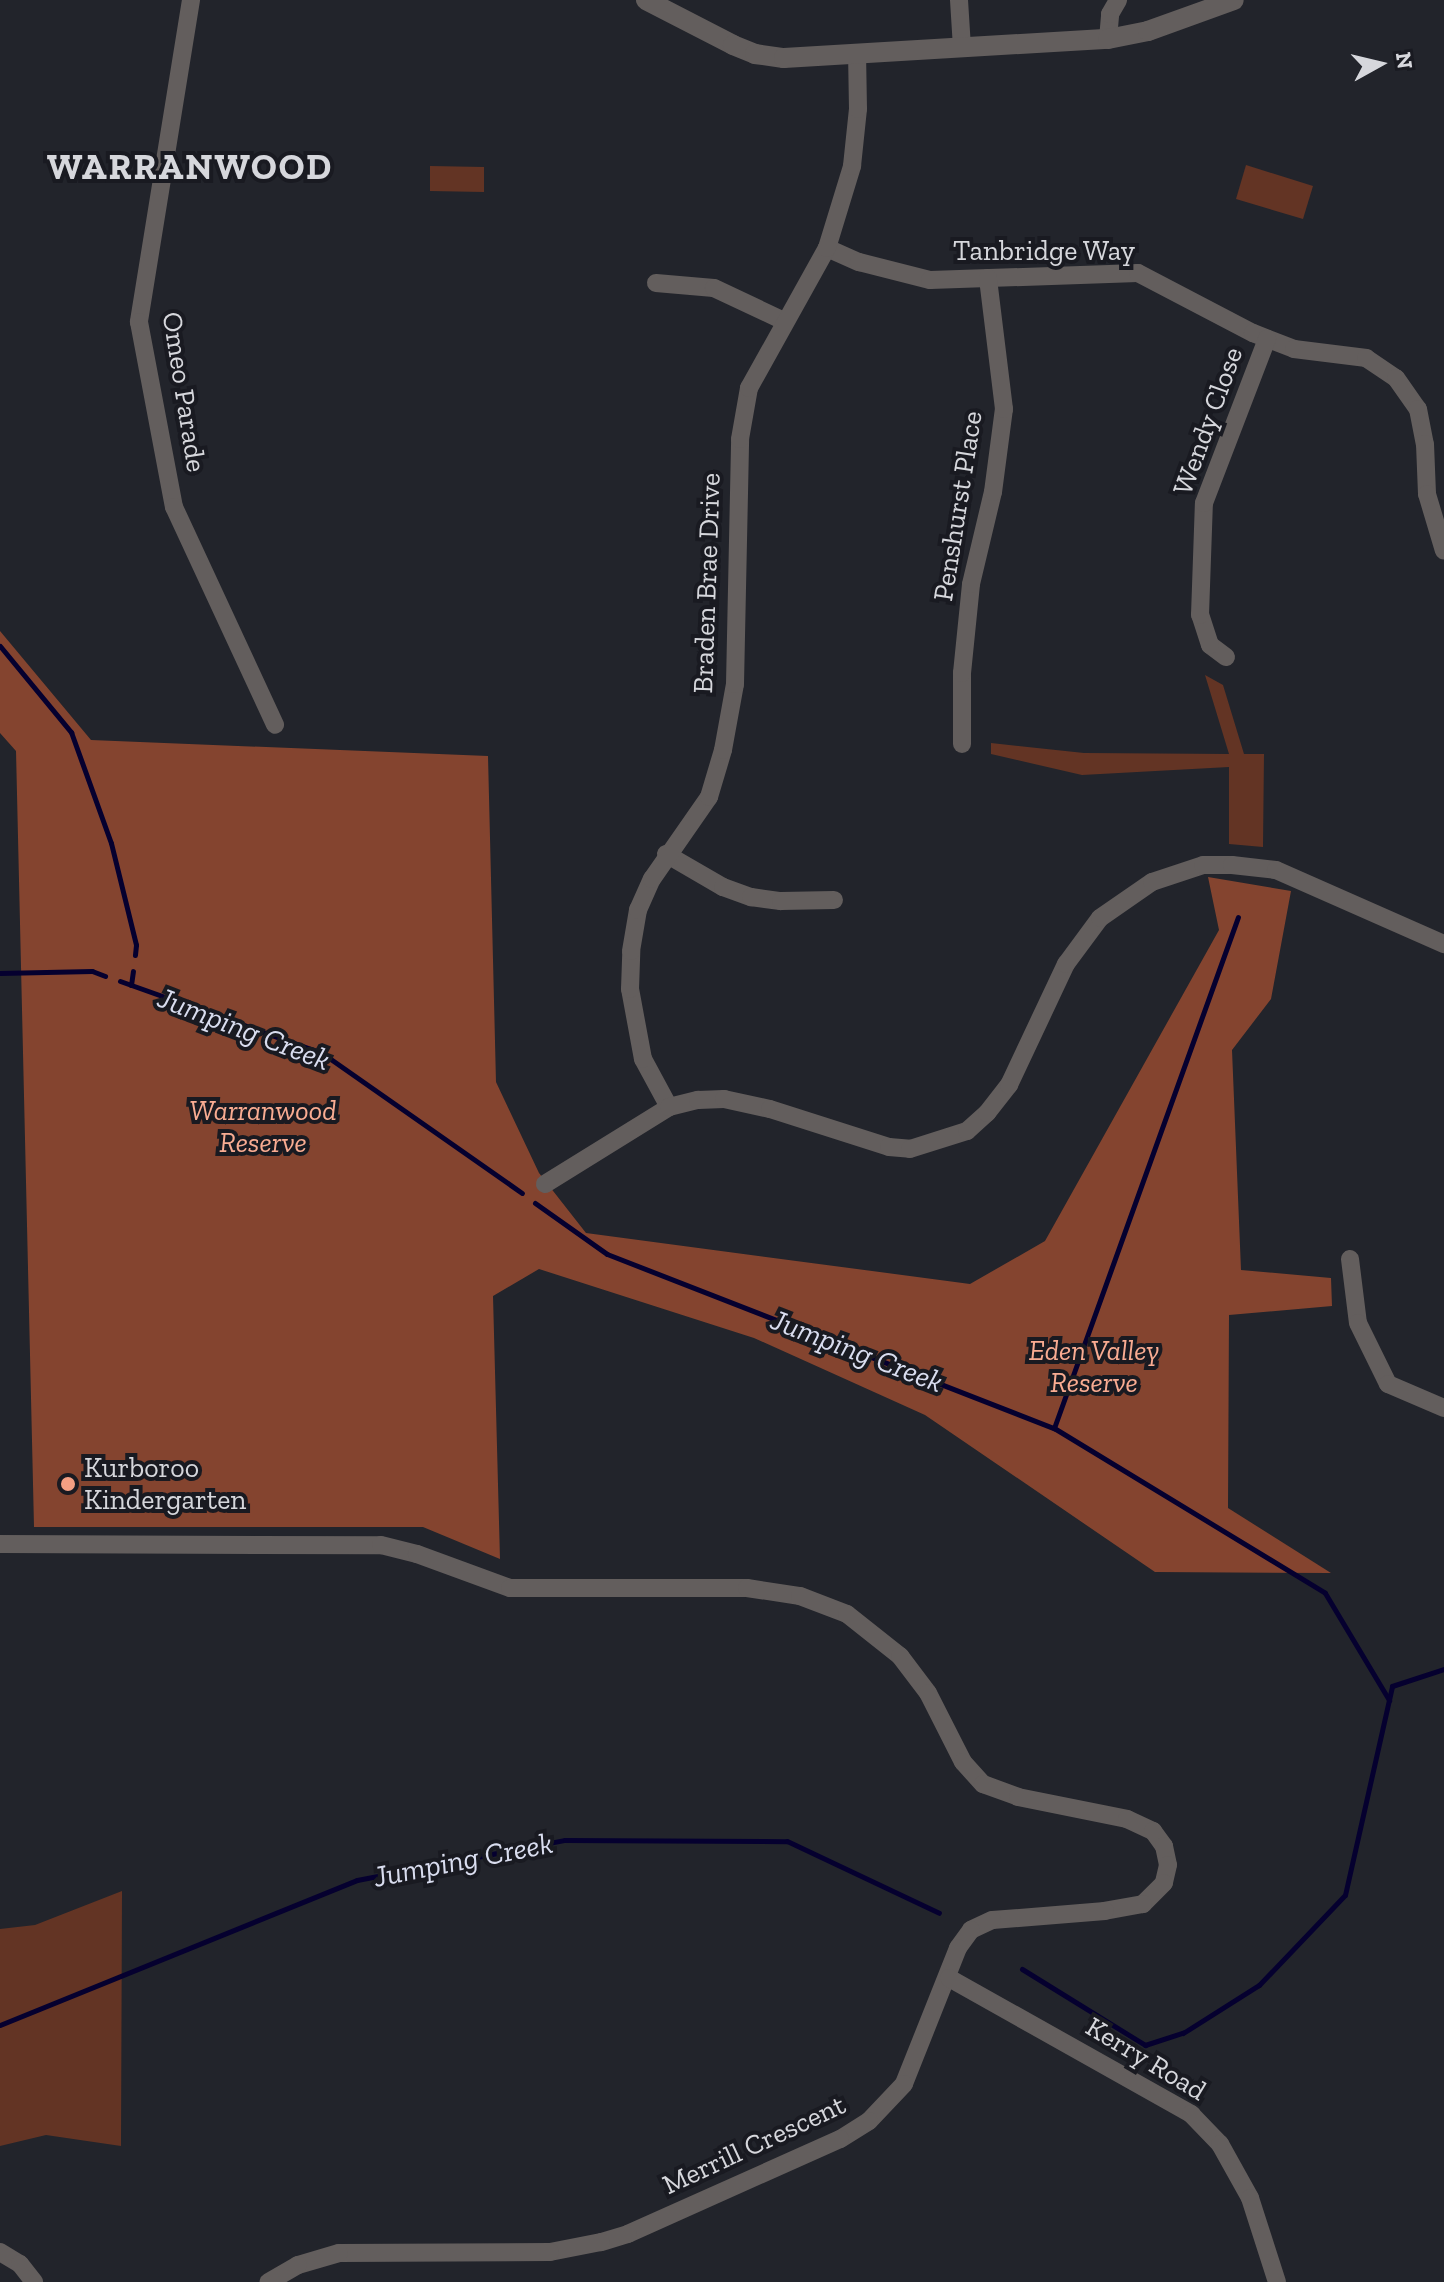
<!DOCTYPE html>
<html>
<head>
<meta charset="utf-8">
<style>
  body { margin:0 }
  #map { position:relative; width:1444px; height:2282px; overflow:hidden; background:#22242b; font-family:"Zilla Slab",serif }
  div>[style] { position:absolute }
  .green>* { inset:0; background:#633424 }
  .forest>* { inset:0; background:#84442f }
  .stream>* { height:5px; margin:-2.5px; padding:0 2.5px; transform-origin:2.5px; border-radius:2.5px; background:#05002f }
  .minor>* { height:18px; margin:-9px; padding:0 9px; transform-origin:9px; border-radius:9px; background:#635e5d }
  .tertiary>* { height:20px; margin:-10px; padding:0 10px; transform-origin:10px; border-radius:10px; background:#635e5d }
  .dots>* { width:22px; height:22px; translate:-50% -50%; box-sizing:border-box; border:4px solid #191a21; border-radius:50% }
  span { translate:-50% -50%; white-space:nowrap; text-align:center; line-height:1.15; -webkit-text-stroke:8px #191a21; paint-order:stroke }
  .street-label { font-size:28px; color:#d6d7dc }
  .park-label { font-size:28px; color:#f9ac92; font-style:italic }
  .poi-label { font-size:28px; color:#d6d7dc }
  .left { translate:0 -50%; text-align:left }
  .water-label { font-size:30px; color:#d9ddef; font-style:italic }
  .district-label { font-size:36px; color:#d6d7dc; font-weight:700; letter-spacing:2px }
  .north { position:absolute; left:1340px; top:24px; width:80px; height:80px; -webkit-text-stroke:6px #191a21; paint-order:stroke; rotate:82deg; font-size:22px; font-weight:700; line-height:32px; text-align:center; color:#d6d7dc }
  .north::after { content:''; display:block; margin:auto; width:28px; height:36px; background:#d6d7dc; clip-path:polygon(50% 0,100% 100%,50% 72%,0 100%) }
</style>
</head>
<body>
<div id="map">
  <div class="green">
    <i style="clip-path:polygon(1246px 165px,1313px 186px,1303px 219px,1236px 199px)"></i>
    <i style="clip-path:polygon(430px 166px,484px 167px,484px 192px,430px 191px)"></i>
    <i style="clip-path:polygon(1205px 675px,1223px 685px,1244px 754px,1264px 754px,1263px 847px,1229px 844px,1229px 767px,1082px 775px,991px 754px,991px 743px,1084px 753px,1229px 754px)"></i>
    <i style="clip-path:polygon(122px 1891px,121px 2146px,46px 2135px,0 2146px,0 1929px,35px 1925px)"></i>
  </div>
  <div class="forest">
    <i style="clip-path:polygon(0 631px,91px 740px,488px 756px,496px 1082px,539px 1173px,586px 1233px,970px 1284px,1045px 1241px,1219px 930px,1208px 877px,1291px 891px,1271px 999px,1232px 1050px,1241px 1270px,1331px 1278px,1332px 1306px,1229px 1315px,1228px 1508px,1331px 1573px,1155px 1572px,925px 1415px,754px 1338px,539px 1269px,493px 1296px,500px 1559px,423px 1527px,34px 1527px,16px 751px,0 733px)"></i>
  </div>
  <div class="stream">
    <i style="left:0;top:646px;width:112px;rotate:50.5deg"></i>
    <i style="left:71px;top:732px;width:118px;rotate:70.2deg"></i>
    <i style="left:111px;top:843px;width:105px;rotate:76.2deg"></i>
    <i style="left:136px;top:945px;width:10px;rotate:96deg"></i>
    <i style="left:0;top:973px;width:92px;rotate:-1.2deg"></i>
    <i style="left:92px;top:971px;width:14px;rotate:21deg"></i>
    <i style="left:120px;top:981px;width:214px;rotate:19.6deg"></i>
    <i style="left:322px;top:1053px;width:244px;rotate:35deg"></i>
    <i style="left:131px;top:985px;width:14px;rotate:-82deg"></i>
    <i style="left:535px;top:1203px;width:88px;rotate:35.3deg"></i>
    <i style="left:607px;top:1254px;width:480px;rotate:21.3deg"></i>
    <i style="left:1054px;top:1428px;width:317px;rotate:31.3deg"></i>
    <i style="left:1325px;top:1593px;width:125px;rotate:59.1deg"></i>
    <i style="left:1054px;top:1428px;width:543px;rotate:-70.2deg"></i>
    <i style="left:1022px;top:1969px;width:145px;rotate:31.7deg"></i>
    <i style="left:1145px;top:2045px;width:40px;rotate:-18deg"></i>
    <i style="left:1183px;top:2033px;width:90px;rotate:-32.3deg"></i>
    <i style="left:1259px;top:1985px;width:124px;rotate:-46.3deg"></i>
    <i style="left:1345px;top:1895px;width:214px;rotate:-77.3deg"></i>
    <i style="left:1392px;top:1686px;width:55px;rotate:-18.1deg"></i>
    <i style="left:0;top:2025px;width:385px;rotate:-22.1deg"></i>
    <i style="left:357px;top:1880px;width:212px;rotate:-10.9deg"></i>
    <i style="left:565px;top:1840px;width:222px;rotate:0.3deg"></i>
    <i style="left:787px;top:1841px;width:168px;rotate:25.3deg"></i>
  </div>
  <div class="minor">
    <i style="left:191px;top:0;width:326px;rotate:99.2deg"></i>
    <i style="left:139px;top:322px;width:188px;rotate:79.3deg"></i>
    <i style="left:174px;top:507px;width:240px;rotate:65.1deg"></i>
    <i style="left:959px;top:0;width:48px;rotate:86.4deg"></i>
    <i style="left:1108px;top:39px;width:25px;rotate:-85deg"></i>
    <i style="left:1110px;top:14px;width:16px;rotate:-60deg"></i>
    <i style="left:827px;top:248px;width:35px;rotate:24deg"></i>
    <i style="left:859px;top:262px;width:73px;rotate:14.2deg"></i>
    <i style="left:930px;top:280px;width:208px;rotate:-1.9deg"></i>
    <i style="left:1138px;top:273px;width:130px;rotate:27.6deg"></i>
    <i style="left:1253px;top:333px;width:44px;rotate:21.3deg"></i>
    <i style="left:1294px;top:349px;width:73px;rotate:7.1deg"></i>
    <i style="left:1366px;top:358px;width:36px;rotate:34deg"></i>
    <i style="left:1396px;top:378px;width:38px;rotate:55deg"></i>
    <i style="left:1418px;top:409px;width:36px;rotate:79deg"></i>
    <i style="left:1425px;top:444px;width:50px;rotate:87.7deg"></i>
    <i style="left:1427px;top:494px;width:59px;rotate:73.4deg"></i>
    <i style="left:656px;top:283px;width:58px;rotate:4.9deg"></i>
    <i style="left:714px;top:288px;width:77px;rotate:25.2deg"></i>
    <i style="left:1226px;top:657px;width:20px;rotate:-143deg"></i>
    <i style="left:1210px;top:645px;width:32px;rotate:-108deg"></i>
    <i style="left:1200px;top:615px;width:112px;rotate:-88deg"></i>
    <i style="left:1204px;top:503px;width:176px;rotate:-69deg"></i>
    <i style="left:962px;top:744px;width:71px;rotate:-90deg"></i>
    <i style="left:962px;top:673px;width:89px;rotate:-84.2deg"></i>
    <i style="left:971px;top:584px;width:95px;rotate:-76.6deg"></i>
    <i style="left:993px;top:492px;width:84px;rotate:-82.5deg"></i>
    <i style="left:1004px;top:409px;width:132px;rotate:-97deg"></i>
    <i style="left:666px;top:854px;width:66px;rotate:30.1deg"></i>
    <i style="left:723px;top:887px;width:30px;rotate:20deg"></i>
    <i style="left:751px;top:897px;width:30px;rotate:8deg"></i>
    <i style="left:781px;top:901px;width:53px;rotate:-1.1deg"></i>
    <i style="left:669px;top:1107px;width:55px;rotate:-118.4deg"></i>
    <i style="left:643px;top:1059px;width:71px;rotate:-100.5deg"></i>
    <i style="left:630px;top:989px;width:38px;rotate:-88deg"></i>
    <i style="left:631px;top:951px;width:42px;rotate:-80.3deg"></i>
    <i style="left:638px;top:910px;width:34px;rotate:-66deg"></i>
    <i style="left:652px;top:879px;width:100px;rotate:-55.2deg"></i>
    <i style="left:709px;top:797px;width:49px;rotate:-73.4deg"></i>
    <i style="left:723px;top:750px;width:67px;rotate:-79.7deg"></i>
    <i style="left:735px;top:684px;width:245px;rotate:-88.8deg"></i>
    <i style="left:740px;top:439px;width:52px;rotate:-80deg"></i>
    <i style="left:749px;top:388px;width:160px;rotate:-60.9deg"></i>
    <i style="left:827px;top:248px;width:86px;rotate:-73deg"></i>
    <i style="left:852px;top:166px;width:57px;rotate:-84deg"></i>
    <i style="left:858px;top:109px;width:55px;rotate:-91deg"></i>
    <i style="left:545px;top:1184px;width:146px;rotate:-31.8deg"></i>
    <i style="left:669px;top:1107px;width:30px;rotate:-14deg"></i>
    <i style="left:698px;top:1100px;width:26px;rotate:-2deg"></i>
    <i style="left:724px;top:1099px;width:47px;rotate:12.3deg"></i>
    <i style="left:770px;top:1109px;width:125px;rotate:17.7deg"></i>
    <i style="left:889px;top:1147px;width:21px;rotate:5deg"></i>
    <i style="left:910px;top:1149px;width:60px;rotate:-17.5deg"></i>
    <i style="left:967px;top:1131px;width:27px;rotate:-42deg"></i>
    <i style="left:987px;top:1113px;width:36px;rotate:-52deg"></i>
    <i style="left:1009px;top:1085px;width:134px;rotate:-64.8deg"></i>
    <i style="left:1066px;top:964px;width:57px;rotate:-53.5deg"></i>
    <i style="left:1100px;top:918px;width:63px;rotate:-34.7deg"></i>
    <i style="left:1152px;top:882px;width:54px;rotate:-18.4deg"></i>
    <i style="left:1203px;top:865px;width:29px"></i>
    <i style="left:1232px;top:865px;width:44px;rotate:6.5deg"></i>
    <i style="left:1276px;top:870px;width:184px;rotate:23.8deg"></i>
    <i style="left:1350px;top:1259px;width:64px;rotate:82.9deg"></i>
    <i style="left:1358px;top:1323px;width:68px;rotate:63.8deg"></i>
    <i style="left:1388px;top:1384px;width:61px;rotate:23.2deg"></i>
    <i style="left:0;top:1544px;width:381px;rotate:0.2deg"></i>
    <i style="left:381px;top:1545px;width:37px;rotate:14deg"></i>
    <i style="left:417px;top:1554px;width:99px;rotate:20.1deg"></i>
    <i style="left:510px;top:1588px;width:237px"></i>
    <i style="left:747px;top:1588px;width:54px;rotate:8.6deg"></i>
    <i style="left:800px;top:1596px;width:50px;rotate:21deg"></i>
    <i style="left:847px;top:1614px;width:68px;rotate:38.4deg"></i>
    <i style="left:900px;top:1656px;width:46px;rotate:52.9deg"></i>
    <i style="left:928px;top:1693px;width:77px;rotate:63.1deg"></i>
    <i style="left:963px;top:1762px;width:30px;rotate:48deg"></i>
    <i style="left:983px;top:1784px;width:37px;rotate:20deg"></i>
    <i style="left:1018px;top:1797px;width:111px;rotate:11.4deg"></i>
    <i style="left:1127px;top:1819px;width:29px;rotate:25deg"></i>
    <i style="left:1153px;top:1831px;width:19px;rotate:54deg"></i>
    <i style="left:1164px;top:1846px;width:19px;rotate:78deg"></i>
    <i style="left:1168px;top:1865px;width:18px;rotate:103deg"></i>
    <i style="left:1164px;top:1883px;width:30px;rotate:135deg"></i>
    <i style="left:1143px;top:1904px;width:39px;rotate:170deg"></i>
    <i style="left:1105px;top:1911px;width:113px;rotate:175.4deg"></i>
    <i style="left:992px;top:1920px;width:23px;rotate:155deg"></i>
    <i style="left:971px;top:1930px;width:22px;rotate:126deg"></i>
    <i style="left:958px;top:1948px;width:146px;rotate:111.7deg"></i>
    <i style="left:904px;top:2084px;width:51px;rotate:133.4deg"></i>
    <i style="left:869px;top:2121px;width:34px;rotate:148deg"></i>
    <i style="left:840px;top:2139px;width:232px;rotate:155.9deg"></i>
    <i style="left:628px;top:2234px;width:28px;rotate:163deg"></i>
    <i style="left:601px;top:2242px;width:52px;rotate:168.9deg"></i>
    <i style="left:550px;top:2252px;width:211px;rotate:179.7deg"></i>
    <i style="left:339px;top:2253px;width:43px;rotate:163.7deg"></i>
    <i style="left:298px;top:2265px;width:34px;rotate:150deg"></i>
    <i style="left:949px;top:1978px;width:278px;rotate:29.3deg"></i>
    <i style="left:1191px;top:2114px;width:42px;rotate:46deg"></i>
    <i style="left:1220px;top:2144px;width:62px;rotate:60.9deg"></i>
    <i style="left:1250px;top:2198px;width:88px;rotate:72.2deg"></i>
    <i style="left:0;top:2252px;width:23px;rotate:31deg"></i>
    <i style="left:20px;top:2264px;width:23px;rotate:52deg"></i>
  </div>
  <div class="tertiary">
    <i style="left:646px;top:0;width:98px;rotate:27.3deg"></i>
    <i style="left:733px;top:45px;width:24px;rotate:22deg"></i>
    <i style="left:755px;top:54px;width:29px;rotate:8deg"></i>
    <i style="left:784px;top:58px;width:325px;rotate:-3.4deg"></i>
    <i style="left:1108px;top:39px;width:41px;rotate:-11.3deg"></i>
    <i style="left:1148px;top:31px;width:91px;rotate:-19.8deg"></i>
  </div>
  <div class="dots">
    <i style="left:68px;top:1484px;background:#f39f83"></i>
  </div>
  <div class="street-label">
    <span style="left:1044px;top:251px">Tanbridge Way</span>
    <span style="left:184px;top:392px;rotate:81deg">Omeo Parade</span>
    <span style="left:1208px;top:421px;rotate:-70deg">Wendy Close</span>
    <span style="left:958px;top:506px;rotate:-81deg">Penshurst Place</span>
    <span style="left:707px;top:583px;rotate:-88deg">Braden Brae Drive</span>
    <span style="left:1146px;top:2059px;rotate:31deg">Kerry Road</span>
    <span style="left:754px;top:2145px;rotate:-25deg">Merrill Crescent</span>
  </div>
  <div class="park-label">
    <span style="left:263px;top:1127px">Warranwood<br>Reserve</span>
    <span style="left:1094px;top:1367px">Eden Valley<br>Reserve</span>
  </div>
  <div class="poi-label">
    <span class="left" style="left:84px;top:1484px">Kurboroo<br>Kindergarten</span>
  </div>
  <div class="water-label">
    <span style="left:244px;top:1029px;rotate:21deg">Jumping Creek</span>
    <span style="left:857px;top:1351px;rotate:21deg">Jumping Creek</span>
    <span style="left:463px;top:1860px;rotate:-11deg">Jumping Creek</span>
  </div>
  <div class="district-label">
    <span style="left:190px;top:167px">WARRANWOOD</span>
  </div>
  <div class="north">N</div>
</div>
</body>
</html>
